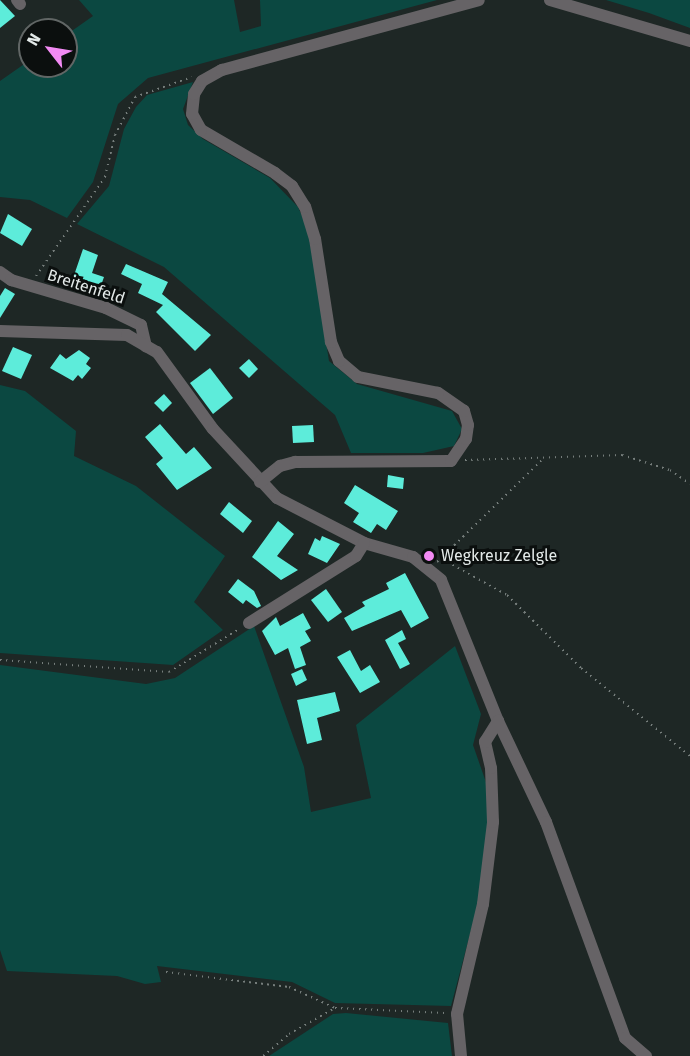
<!DOCTYPE html>
<html>
<head>
<meta charset="utf-8">
<style>
  body { margin:0 }
  #map { position:relative; width:690px; height:1056px; overflow:hidden; background:#1e2725; font-family:"Fira Sans",sans-serif }
  div>[style] { position:absolute }
  .green>* { inset:0; background:#0b4841 }
  .building>* { inset:0; background:#5decda }
  .path>* { height:2px; margin-top:-1px; transform-origin:0; background:repeating-linear-gradient(90deg,#767e7c 0 1.5px,transparent 0 6px) }
  .minor>* { height:12px; margin:-6px; padding:0 6px; transform-origin:6px; border-radius:6px; background:#666366 }
  .dots>* { width:16px; height:16px; translate:-50% -50%; box-sizing:border-box; border:3px solid #0b0f0e; border-radius:50% }
  span { translate:-50% -50%; white-space:nowrap; text-align:center; line-height:1.15; -webkit-text-stroke:6px #0b0f0e; paint-order:stroke }
  .street-label { font-size:16px; color:#e3e9e8 }
  .poi-label { font-size:16px; color:#e3e9e8 }
  .left { translate:0 -50%; text-align:left }
  .north { position:absolute; left:18px; top:18px; width:60px; height:60px; box-sizing:border-box; background:#0b0f0e; border:2px solid #616665; border-radius:50%; rotate:301deg; font-size:16px; font-weight:700; line-height:24px; text-align:center; color:#e3e9e8 }
  .north::after { content:''; display:block; margin:auto; width:21px; height:27px; background:#f28af3; clip-path:polygon(50% 0,100% 100%,50% 72%,0 100%) }
</style>
</head>
<body>
<div id="map">
  <div class="green">
    <i style="clip-path:polygon(79px 0,234px 0,240px 32px,261px 26px,260px 0,437px 0,148px 78px,118px 104px,93px 182px,67px 218px,30px 200px,0 197px,0 81px,30px 60px,30px 66px,66px 66px,66px 35px,93px 16px)"></i>
    <i style="clip-path:polygon(606px 0,690px 0,690px 28px,649px 13px)"></i>
    <i style="clip-path:polygon(193px 82px,183px 109px,188px 125px,203px 139px,270px 178px,298px 207px,308px 229px,329px 361px,357px 384px,452px 411px,462px 429px,454px 446px,423px 453px,351px 453px,335px 415px,164px 267px,77px 224px,109px 186px,124px 129px,136px 107px,147px 95px)"></i>
    <i style="clip-path:polygon(0 385px,25px 391px,76px 431px,74px 456px,136px 486px,225px 556px,194px 602px,223px 630px,173px 665px,0 653px)"></i>
    <i style="clip-path:polygon(254px 626px,304px 767px,311px 812px,371px 798px,356px 725px,455px 646px,481px 714px,473px 745px,488px 788px,488px 835px,479px 900px,451px 1006px,335px 1003px,292px 982px,157px 966px,161px 982px,145px 984px,117px 976px,7px 971px,0 950px,0 665px,146px 684px,175px 678px)"></i>
    <i style="clip-path:polygon(346px 1013px,448px 1023px,452px 1056px,269px 1056px,333px 1014px)"></i>
  </div>
  <div class="building">
    <i style="clip-path:polygon(0 0,15px 16px,0 28px)"></i>
    <i style="clip-path:polygon(8px 214px,32px 229px,22px 246px,0 233px)"></i>
    <i style="clip-path:polygon(83px 249px,98px 255px,92px 273px,104px 277px,97px 297px,70px 287px)"></i>
    <i style="clip-path:polygon(126px 264px,168px 282px,162px 294px,211px 335px,195px 351px,156px 312px,163px 305px,138px 293px,142px 284px,121px 274px)"></i>
    <i style="clip-path:polygon(5px 288px,15px 294px,0 318px,0 296px)"></i>
    <i style="clip-path:polygon(13px 347px,32px 355px,21px 379px,2px 371px)"></i>
    <i style="clip-path:polygon(79px 350px,90px 358px,86px 364px,91px 368px,82px 379px,78px 375px,73px 381px,50px 368px,60px 354px,66px 359px)"></i>
    <i style="clip-path:polygon(249px 359px,258px 369px,249px 378px,239px 368px)"></i>
    <i style="clip-path:polygon(210px 368px,233px 398px,213px 414px,190px 383px)"></i>
    <i style="clip-path:polygon(164px 394px,172px 403px,163px 412px,154px 403px)"></i>
    <i style="clip-path:polygon(160px 424px,186px 454px,194px 447px,212px 468px,177px 490px,156px 464px,163px 458px,145px 437px)"></i>
    <i style="clip-path:polygon(313px 425px,314px 442px,293px 443px,292px 426px)"></i>
    <i style="clip-path:polygon(388px 475px,404px 478px,403px 489px,387px 487px)"></i>
    <i style="clip-path:polygon(355px 485px,398px 511px,386px 530px,377px 524px,371px 533px,353px 522px,359px 513px,344px 503px)"></i>
    <i style="clip-path:polygon(229px 502px,252px 521px,243px 533px,220px 514px)"></i>
    <i style="clip-path:polygon(278px 521px,294px 534px,277px 556px,298px 570px,281px 580px,252px 557px)"></i>
    <i style="clip-path:polygon(322px 536px,340px 544px,327px 563px,308px 554px,315px 538px,320px 541px)"></i>
    <i style="clip-path:polygon(405px 573px,429px 618px,411px 628px,401px 610px,352px 631px,344px 618px,365px 606px,362px 602px,389px 589px,386px 583px)"></i>
    <i style="clip-path:polygon(238px 579px,254px 591px,261px 606px,257px 608px,246px 600px,243px 604px,228px 592px)"></i>
    <i style="clip-path:polygon(326px 589px,342px 612px,328px 622px,311px 600px)"></i>
    <i style="clip-path:polygon(303px 613px,311px 628px,305px 631px,311px 641px,300px 647px,306px 665px,295px 669px,288px 648px,275px 655px,262px 631px,276px 617px,280px 626px)"></i>
    <i style="clip-path:polygon(402px 630px,406px 639px,398px 643px,410px 664px,400px 669px,385px 640px)"></i>
    <i style="clip-path:polygon(350px 650px,361px 671px,370px 665px,380px 682px,360px 693px,337px 657px)"></i>
    <i style="clip-path:polygon(302px 669px,307px 680px,296px 686px,291px 674px)"></i>
    <i style="clip-path:polygon(335px 692px,340px 711px,317px 718px,322px 740px,307px 744px,297px 700px)"></i>
  </div>
  <div class="path">
    <i style="left:36px;top:276px;width:121px;rotate:-55.1deg"></i>
    <i style="left:105px;top:177px;width:43px;rotate:-76.6deg"></i>
    <i style="left:115px;top:135px;width:43px;rotate:-62.2deg"></i>
    <i style="left:135px;top:97px;width:60px;rotate:-19.3deg"></i>
    <i style="left:465px;top:460px;width:157px;rotate:-1.8deg"></i>
    <i style="left:622px;top:455px;width:50px;rotate:17.4deg"></i>
    <i style="left:670px;top:470px;width:24px;rotate:35deg"></i>
    <i style="left:442px;top:559px;width:74px;rotate:29deg"></i>
    <i style="left:507px;top:595px;width:104px;rotate:44.6deg"></i>
    <i style="left:581px;top:668px;width:140px;rotate:38.9deg"></i>
    <i style="left:437px;top:562px;width:149px;rotate:-44.2deg"></i>
    <i style="left:0;top:660px;width:169px;rotate:4.1deg"></i>
    <i style="left:169px;top:672px;width:82px;rotate:-31.6deg"></i>
    <i style="left:166px;top:972px;width:124px;rotate:7deg"></i>
    <i style="left:289px;top:987px;width:51px;rotate:24.5deg"></i>
    <i style="left:263px;top:1056px;width:34px;rotate:-40deg"></i>
    <i style="left:289px;top:1034px;width:53px;rotate:-29.5deg"></i>
    <i style="left:335px;top:1008px;width:110px;rotate:2.6deg"></i>
  </div>
  <div class="minor">
    <i style="left:17px;top:0;width:5px;rotate:53deg"></i>
    <i style="left:550px;top:0;width:146px;rotate:16.3deg"></i>
    <i style="left:0;top:272px;width:14px;rotate:36deg"></i>
    <i style="left:11px;top:280px;width:99px;rotate:16.4deg"></i>
    <i style="left:106px;top:308px;width:39px;rotate:26deg"></i>
    <i style="left:141px;top:325px;width:22px;rotate:77deg"></i>
    <i style="left:0;top:331px;width:127px;rotate:1.8deg"></i>
    <i style="left:127px;top:335px;width:34px;rotate:30deg"></i>
    <i style="left:157px;top:352px;width:95px;rotate:54deg"></i>
    <i style="left:213px;top:429px;width:94px;rotate:47.2deg"></i>
    <i style="left:277px;top:498px;width:98px;rotate:27.3deg"></i>
    <i style="left:364px;top:543px;width:51px;rotate:15.9deg"></i>
    <i style="left:413px;top:557px;width:36px;rotate:39deg"></i>
    <i style="left:441px;top:580px;width:152px;rotate:68deg"></i>
    <i style="left:498px;top:721px;width:112px;rotate:64.6deg"></i>
    <i style="left:546px;top:822px;width:230px;rotate:69.9deg"></i>
    <i style="left:625px;top:1038px;width:28px;rotate:41deg"></i>
    <i style="left:260px;top:482px;width:26px;rotate:-39deg"></i>
    <i style="left:280px;top:466px;width:16px;rotate:-15deg"></i>
    <i style="left:295px;top:462px;width:156px;rotate:-0.4deg"></i>
    <i style="left:451px;top:461px;width:27px;rotate:-56deg"></i>
    <i style="left:466px;top:439px;width:14px;rotate:-82deg"></i>
    <i style="left:468px;top:425px;width:15px;rotate:-106deg"></i>
    <i style="left:464px;top:411px;width:32px;rotate:-145deg"></i>
    <i style="left:438px;top:393px;width:82px;rotate:-168.7deg"></i>
    <i style="left:358px;top:377px;width:25px;rotate:-140deg"></i>
    <i style="left:339px;top:361px;width:21px;rotate:-113deg"></i>
    <i style="left:331px;top:342px;width:104px;rotate:-98.8deg"></i>
    <i style="left:315px;top:239px;width:34px;rotate:-107deg"></i>
    <i style="left:305px;top:207px;width:25px;rotate:-122deg"></i>
    <i style="left:292px;top:186px;width:21px;rotate:-143deg"></i>
    <i style="left:275px;top:173px;width:86px;rotate:-149.8deg"></i>
    <i style="left:201px;top:130px;width:18px;rotate:-119deg"></i>
    <i style="left:192px;top:114px;width:20px;rotate:-84deg"></i>
    <i style="left:194px;top:94px;width:15px;rotate:-58deg"></i>
    <i style="left:202px;top:81px;width:23px;rotate:-29deg"></i>
    <i style="left:222px;top:70px;width:266px;rotate:-15.2deg"></i>
    <i style="left:249px;top:623px;width:126px;rotate:-32.1deg"></i>
    <i style="left:356px;top:556px;width:15px;rotate:-58deg"></i>
    <i style="left:461px;top:1056px;width:42px;rotate:-95.4deg"></i>
    <i style="left:457px;top:1014px;width:113px;rotate:-76.7deg"></i>
    <i style="left:483px;top:904px;width:83px;rotate:-83deg"></i>
    <i style="left:493px;top:822px;width:54px;rotate:-92.1deg"></i>
    <i style="left:491px;top:768px;width:27px;rotate:-103deg"></i>
    <i style="left:485px;top:742px;width:25px;rotate:-58deg"></i>
  </div>
  <div class="dots">
    <i style="left:429px;top:556px;background:#f28af3"></i>
  </div>
  <div class="street-label">
    <span style="left:86px;top:287px;rotate:18deg">Breitenfeld</span>
  </div>
  <div class="poi-label">
    <span class="left" style="left:441px;top:556px">Wegkreuz Zelgle</span>
  </div>
  <div class="north">N</div>
</div>
</body>
</html>
